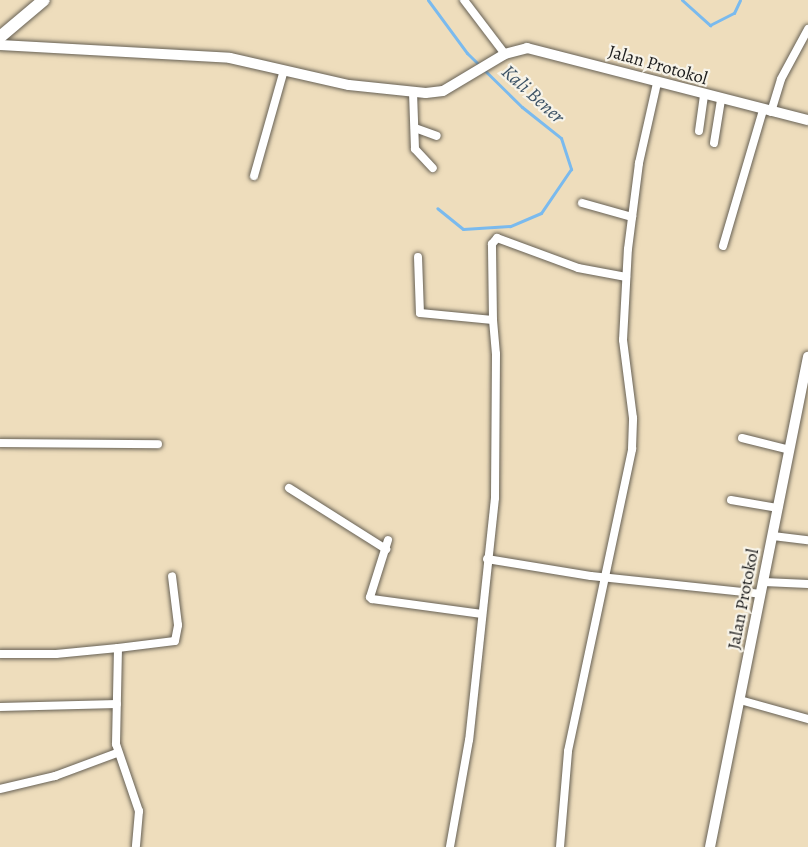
<!DOCTYPE html>
<html>
<head>
<meta charset="utf-8">
<style>
  body { margin:0 }
  #map { position:relative; width:808px; height:847px; overflow:hidden; background:#eeddbc; font-family:Alegreya,serif }
  div>[style] { position:absolute }
  .stream>* { height:3px; margin:-1.5px; padding:0 1.5px; transform-origin:1.5px; border-radius:1.5px; background:#7abaee }
  .roads { filter:drop-shadow(0 0 2px #666054) drop-shadow(0 0 2px #666054) }
  .minor>* { height:8px; margin:-4px; padding:0 4px; transform-origin:4px; border-radius:4px; background:#fff }
  .tertiary>* { height:10px; margin:-5px; padding:0 5px; transform-origin:5px; border-radius:5px; background:#fff }
  .secondary>* { height:12px; margin:-6px; padding:0 6px; transform-origin:6px; border-radius:6px; background:#fff }
  span { translate:-50% -50%; white-space:nowrap; text-align:center; line-height:1.15; -webkit-text-stroke:4.5px #f7f3e8; paint-order:stroke }
  .street-label { font-size:18px; color:#1c1c1c }
  .water-label { font-size:20px; color:#3d5366; font-style:italic }
</style>
</head>
<body>
<div id="map">
  <div class="stream">
    <i style="left:428px;top:0;width:66px;rotate:53.7deg"></i>
    <i style="left:467px;top:53px;width:77px;rotate:44.5deg"></i>
    <i style="left:522px;top:107px;width:50px;rotate:38.5deg"></i>
    <i style="left:561px;top:138px;width:33px;rotate:72deg"></i>
    <i style="left:571px;top:169px;width:53px;rotate:124.3deg"></i>
    <i style="left:541px;top:213px;width:34px;rotate:157deg"></i>
    <i style="left:510px;top:226px;width:47px;rotate:176.3deg"></i>
    <i style="left:463px;top:229px;width:33px;rotate:-141deg"></i>
    <i style="left:682px;top:0;width:38px;rotate:42deg"></i>
    <i style="left:710px;top:25px;width:27px;rotate:-27deg"></i>
    <i style="left:734px;top:13px;width:14px;rotate:-65deg"></i>
  </div>
  <div class="roads">
    <div class="minor">
      <i style="left:464px;top:0;width:68px;rotate:52.8deg"></i>
      <i style="left:413px;top:92px;width:57px;rotate:88deg"></i>
      <i style="left:415px;top:149px;width:26px;rotate:47deg"></i>
      <i style="left:771px;top:112px;width:34px;rotate:-73deg"></i>
      <i style="left:781px;top:79px;width:57px;rotate:-61.6deg"></i>
      <i style="left:415px;top:128px;width:23px;rotate:20deg"></i>
      <i style="left:699px;top:131px;width:36px;rotate:-82deg"></i>
      <i style="left:714px;top:143px;width:44px;rotate:-80.8deg"></i>
      <i style="left:254px;top:176px;width:110px;rotate:-74.2deg"></i>
      <i style="left:582px;top:203px;width:52px;rotate:15.6deg"></i>
      <i style="left:723px;top:246px;width:142px;rotate:-73.6deg"></i>
      <i style="left:418px;top:257px;width:56px;rotate:88deg"></i>
      <i style="left:420px;top:313px;width:73px;rotate:5.5deg"></i>
      <i style="left:493px;top:320px;width:34px;rotate:85deg"></i>
      <i style="left:496px;top:354px;width:144px;rotate:90.4deg"></i>
      <i style="left:495px;top:498px;width:243px;rotate:96.1deg"></i>
      <i style="left:469px;top:740px;width:109px;rotate:100.1deg"></i>
      <i style="left:493px;top:320px;width:76px;rotate:-90.8deg"></i>
      <i style="left:492px;top:244px;width:8px;rotate:-50deg"></i>
      <i style="left:497px;top:238px;width:86px;rotate:20.3deg"></i>
      <i style="left:578px;top:268px;width:49px;rotate:10.6deg"></i>
      <i style="left:742px;top:438px;width:49px;rotate:14deg"></i>
      <i style="left:0;top:443px;width:158px;rotate:0.4deg"></i>
      <i style="left:289px;top:488px;width:115px;rotate:32.2deg"></i>
      <i style="left:731px;top:500px;width:48px;rotate:9.7deg"></i>
      <i style="left:773px;top:536px;width:35px;rotate:7deg"></i>
      <i style="left:388px;top:540px;width:60px;rotate:107.5deg"></i>
      <i style="left:370px;top:597px;width:3px;rotate:45deg"></i>
      <i style="left:372px;top:599px;width:111px;rotate:7.8deg"></i>
      <i style="left:487px;top:559px;width:105px;rotate:9.3deg"></i>
      <i style="left:591px;top:576px;width:171px;rotate:6deg"></i>
      <i style="left:764px;top:582px;width:44px;rotate:2.6deg"></i>
      <i style="left:118px;top:648px;width:57px;rotate:-7deg"></i>
      <i style="left:175px;top:641px;width:16px;rotate:-79deg"></i>
      <i style="left:178px;top:625px;width:49px;rotate:-97deg"></i>
      <i style="left:0;top:654px;width:56px"></i>
      <i style="left:56px;top:654px;width:62px;rotate:-5.5deg"></i>
      <i style="left:118px;top:648px;width:96px;rotate:91.2deg"></i>
      <i style="left:116px;top:744px;width:71px;rotate:71.1deg"></i>
      <i style="left:139px;top:811px;width:36px;rotate:95deg"></i>
      <i style="left:740px;top:700px;width:71px;rotate:15.6deg"></i>
      <i style="left:0;top:707px;width:117px;rotate:-1.5deg"></i>
      <i style="left:0;top:789px;width:57px;rotate:-13.3deg"></i>
      <i style="left:55px;top:776px;width:66px;rotate:-20.4deg"></i>
      <i style="left:560px;top:847px;width:96px;rotate:-85.2deg"></i>
      <i style="left:568px;top:751px;width:309px;rotate:-78deg"></i>
      <i style="left:632px;top:449px;width:31px;rotate:-88deg"></i>
      <i style="left:633px;top:418px;width:79px;rotate:-97.3deg"></i>
      <i style="left:623px;top:340px;width:91px;rotate:-86.9deg"></i>
      <i style="left:628px;top:249px;width:87px;rotate:-82.7deg"></i>
      <i style="left:639px;top:163px;width:82px;rotate:-77.3deg"></i>
    </div>
    <div class="tertiary">
      <i style="left:0;top:45px;width:230px;rotate:3.2deg"></i>
      <i style="left:230px;top:58px;width:122px;rotate:12.8deg"></i>
      <i style="left:349px;top:85px;width:77px;rotate:5.9deg"></i>
      <i style="left:426px;top:93px;width:17px;rotate:-7deg"></i>
      <i style="left:443px;top:91px;width:72px;rotate:-30.8deg"></i>
      <i style="left:505px;top:54px;width:23px;rotate:-15deg"></i>
      <i style="left:527px;top:48px;width:290px;rotate:14.4deg"></i>
      <i style="left:710px;top:847px;width:500px;rotate:-78.7deg"></i>
    </div>
    <div class="secondary">
      <i style="left:0;top:37px;width:57px;rotate:-40.1deg"></i>
    </div>
  </div>
  <div class="street-label">
    <span style="left:658px;top:65px;rotate:16deg">Jalan Protokol</span>
    <span style="left:743px;top:599px;rotate:-79deg">Jalan Protokol</span>
  </div>
  <div class="water-label">
    <span style="left:533px;top:94px;rotate:42deg">Kali Bener</span>
  </div>
</div>
</body>
</html>
